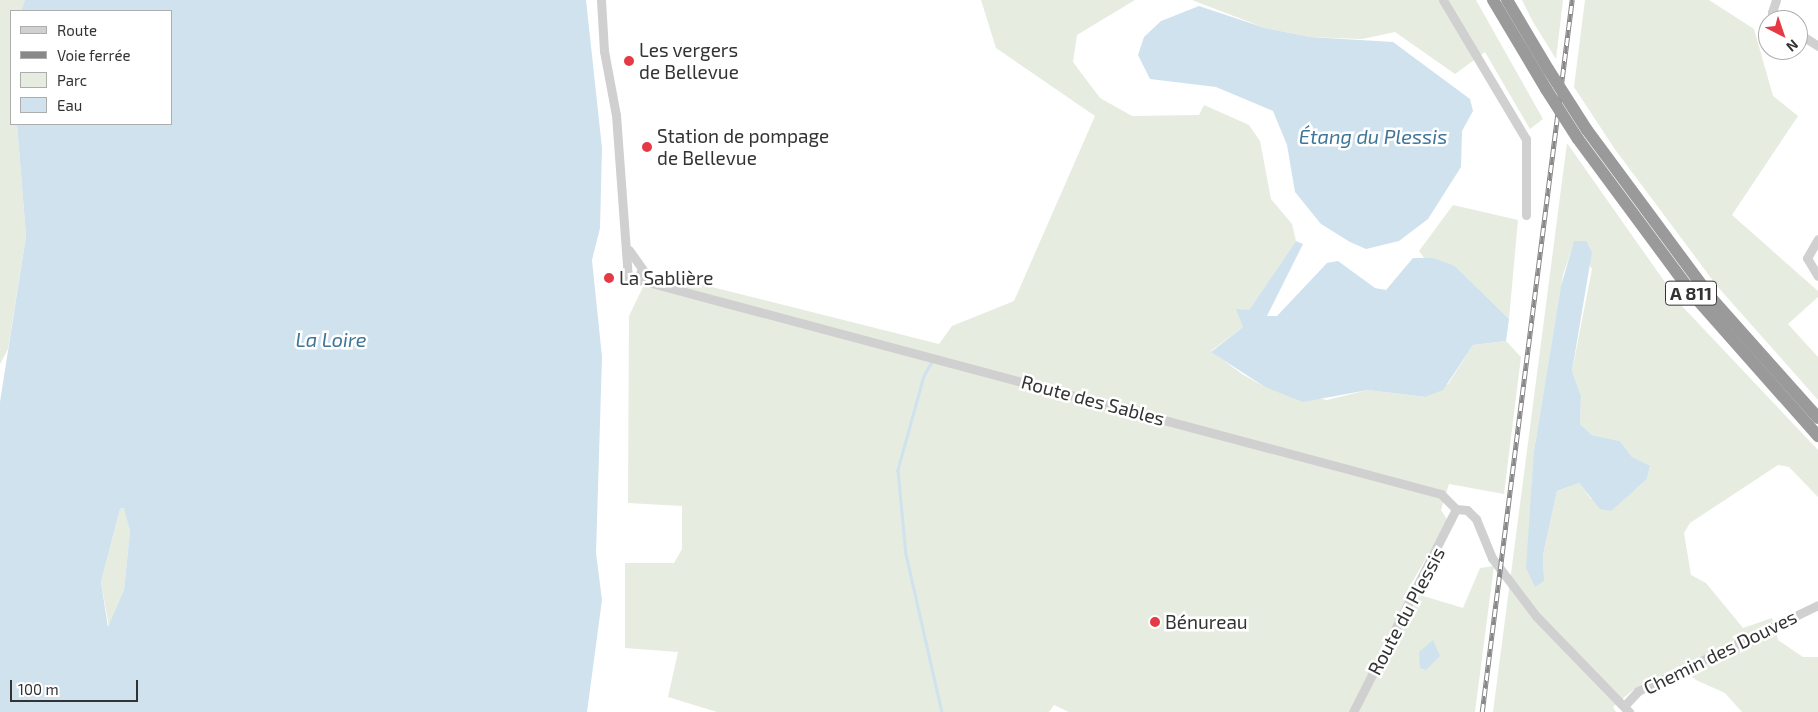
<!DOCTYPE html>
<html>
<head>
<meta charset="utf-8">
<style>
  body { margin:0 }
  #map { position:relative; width:1818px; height:712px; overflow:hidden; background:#fff; font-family:"Exo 2",sans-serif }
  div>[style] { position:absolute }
  .green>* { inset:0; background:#e6ecdf }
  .water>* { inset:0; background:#cfe2ee }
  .stream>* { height:2.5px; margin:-1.25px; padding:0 1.25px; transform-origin:1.25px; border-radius:1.25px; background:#cfe2ee }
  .minor>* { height:9px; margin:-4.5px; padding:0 4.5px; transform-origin:4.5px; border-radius:4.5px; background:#d0d0d0 }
  .highway>* { height:12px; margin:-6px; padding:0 6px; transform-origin:6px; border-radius:6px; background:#9a9a9a }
  .rail>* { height:4.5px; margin-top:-2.25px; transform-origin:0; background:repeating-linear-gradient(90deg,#fff 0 8px,#888 0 16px); box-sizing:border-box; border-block:1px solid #888 }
  .highway-bridge>* { height:12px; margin:-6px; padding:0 6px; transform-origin:6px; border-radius:6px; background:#9a9a9a }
  .dots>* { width:14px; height:14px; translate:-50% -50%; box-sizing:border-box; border:2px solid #fff; border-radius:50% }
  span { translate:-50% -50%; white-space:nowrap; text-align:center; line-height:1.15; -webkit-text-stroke:5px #fff; paint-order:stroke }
  .shield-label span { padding:1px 4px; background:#fff; border:1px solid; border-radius:4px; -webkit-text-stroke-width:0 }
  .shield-label { font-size:18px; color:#333; font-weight:700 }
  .poi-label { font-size:19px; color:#333 }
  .left { translate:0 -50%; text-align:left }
  .street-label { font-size:19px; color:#333 }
  .water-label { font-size:20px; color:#3f7597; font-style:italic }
  .legend { position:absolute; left:10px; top:10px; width:162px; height:115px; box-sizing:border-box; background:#fff; border:1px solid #adadad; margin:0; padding:6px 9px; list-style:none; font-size:15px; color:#333 }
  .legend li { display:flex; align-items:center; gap:10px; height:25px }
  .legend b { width:25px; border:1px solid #adadad }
  .north { position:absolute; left:1758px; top:10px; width:50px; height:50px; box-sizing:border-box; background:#fff; border:1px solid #adadad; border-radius:50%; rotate:139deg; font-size:14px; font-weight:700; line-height:20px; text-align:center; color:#333 }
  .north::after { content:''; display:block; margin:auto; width:18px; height:22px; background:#e63946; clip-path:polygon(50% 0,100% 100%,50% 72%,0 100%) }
  .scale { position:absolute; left:10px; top:680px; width:128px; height:22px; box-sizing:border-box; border:2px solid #333; border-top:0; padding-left:6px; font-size:15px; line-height:18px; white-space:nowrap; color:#333; -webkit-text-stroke:4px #fff; paint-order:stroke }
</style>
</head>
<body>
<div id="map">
  <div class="green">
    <i style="clip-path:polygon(0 0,25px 0,21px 11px,11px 11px,11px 124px,17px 124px,26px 236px,8px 349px,0 364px)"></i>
    <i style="clip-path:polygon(981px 0,1135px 0,1077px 35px,1073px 62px,1100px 98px,1132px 116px,1199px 115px,1204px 105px,1249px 125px,1260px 141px,1271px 199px,1292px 224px,1296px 241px,1249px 310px,1243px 327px,1211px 351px,1242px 374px,1265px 387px,1327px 400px,1368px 390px,1425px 397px,1448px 384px,1473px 345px,1506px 341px,1521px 357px,1504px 494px,1449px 484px,1441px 510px,1448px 521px,1407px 591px,1463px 608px,1480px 568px,1494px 566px,1475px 712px,1069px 712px,1054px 705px,1049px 712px,717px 712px,668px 697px,678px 652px,625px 648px,625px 563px,674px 563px,682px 549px,682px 506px,628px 503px,629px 316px,643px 287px,664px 275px,939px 344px,952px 326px,1014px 301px,1095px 116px,996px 48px)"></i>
    <i style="clip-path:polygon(1192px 0,1476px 0,1543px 119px,1530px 129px,1485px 52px,1455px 74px,1395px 32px,1362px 39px,1310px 37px,1265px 28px)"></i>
    <i style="clip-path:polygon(1522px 0,1563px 0,1556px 59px,1533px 22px)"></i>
    <i style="clip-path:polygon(1585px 0,1709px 0,1754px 29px,1773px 96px,1798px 116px,1732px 215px,1818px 291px,1818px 297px,1788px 324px,1818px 357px,1818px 400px,1717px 286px,1614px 148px,1574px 87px)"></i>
    <i style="clip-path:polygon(evenodd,1567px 143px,1681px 305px,1818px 450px,1818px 497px,1789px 467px,1778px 465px,1690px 523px,1684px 533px,1691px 575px,1706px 583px,1743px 628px,1772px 618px,1778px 640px,1803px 657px,1818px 657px,1818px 712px,1742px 712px,1725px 693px,1696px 680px,1679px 666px,1633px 690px,1613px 707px,1616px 712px,1493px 712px,1567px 143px,1574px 242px,1592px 269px,1572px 371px,1581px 396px,1580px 424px,1592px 435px,1620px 441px,1632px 457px,1650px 467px,1647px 479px,1637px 488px,1591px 499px,1579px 483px,1557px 491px,1543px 555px,1544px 581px,1534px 451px,1563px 275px,1574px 242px)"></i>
    <i style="clip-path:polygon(1453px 205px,1518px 220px,1509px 319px,1455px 266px,1424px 258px,1419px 251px)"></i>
    <i style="clip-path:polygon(125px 508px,130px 531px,124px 590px,109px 627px,101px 582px,120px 509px)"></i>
  </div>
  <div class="water">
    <i style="clip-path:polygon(evenodd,25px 0,586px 0,602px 148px,600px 228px,592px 260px,602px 357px,596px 553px,602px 600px,587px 712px,0 712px,0 402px,26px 236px,17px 124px,171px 124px,171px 11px,21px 11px,25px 0,124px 508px,130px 531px,124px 590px,108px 627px,101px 582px,120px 509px,124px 508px)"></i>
    <i style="clip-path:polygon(1199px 6px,1265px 28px,1310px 37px,1393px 42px,1470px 99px,1473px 111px,1462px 131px,1461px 167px,1428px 219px,1399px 241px,1366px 249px,1350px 242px,1321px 224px,1295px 192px,1287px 145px,1273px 111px,1216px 87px,1150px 79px,1138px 55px,1144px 37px,1161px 21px)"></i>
    <i style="clip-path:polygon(1296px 241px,1303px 244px,1267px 316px,1277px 316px,1327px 263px,1338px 261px,1375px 288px,1386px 290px,1413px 258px,1433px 258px,1455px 266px,1509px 319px,1506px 341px,1473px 345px,1443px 390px,1425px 397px,1368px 390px,1303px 402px,1265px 387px,1211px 352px,1243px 327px,1236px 309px,1249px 310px)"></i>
    <i style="clip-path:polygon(1574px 241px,1586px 241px,1592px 252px,1572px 371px,1581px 396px,1580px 424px,1592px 435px,1620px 441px,1632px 457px,1650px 466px,1647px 479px,1611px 511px,1600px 509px,1579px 483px,1557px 491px,1543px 555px,1544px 581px,1535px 587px,1526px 568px,1534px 451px,1561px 286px)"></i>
    <i style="clip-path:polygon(1433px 640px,1440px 656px,1426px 670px,1420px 668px,1419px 652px)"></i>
  </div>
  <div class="stream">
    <i style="left:932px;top:362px;width:16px;rotate:120deg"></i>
    <i style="left:924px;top:376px;width:98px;rotate:105.5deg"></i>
    <i style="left:898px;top:470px;width:84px;rotate:84.6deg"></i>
    <i style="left:906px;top:554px;width:162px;rotate:77.2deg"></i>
  </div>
  <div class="minor">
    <i style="left:601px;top:0;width:51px;rotate:86.6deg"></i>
    <i style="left:604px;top:51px;width:65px;rotate:79.4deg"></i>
    <i style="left:616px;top:115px;width:163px;rotate:85.8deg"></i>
    <i style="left:628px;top:278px;width:10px;rotate:17deg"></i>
    <i style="left:638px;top:281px;width:10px;rotate:-73deg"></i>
    <i style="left:1443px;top:0;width:162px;rotate:59.2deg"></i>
    <i style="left:1526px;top:139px;width:76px;rotate:90deg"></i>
    <i style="left:1776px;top:0;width:13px;rotate:108deg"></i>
    <i style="left:1772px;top:12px;width:11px;rotate:49deg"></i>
    <i style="left:1798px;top:33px;width:24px;rotate:33deg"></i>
    <i style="left:1818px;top:239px;width:22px;rotate:120deg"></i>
    <i style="left:1807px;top:258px;width:21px;rotate:59deg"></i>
    <i style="left:629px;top:250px;width:28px;rotate:55deg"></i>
    <i style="left:640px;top:280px;width:829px;rotate:14.96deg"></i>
    <i style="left:1441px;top:494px;width:21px;rotate:45deg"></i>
    <i style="left:1456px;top:509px;width:11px;rotate:5deg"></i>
    <i style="left:1467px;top:510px;width:13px;rotate:45deg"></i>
    <i style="left:1476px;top:519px;width:42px;rotate:67.7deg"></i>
    <i style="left:1492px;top:558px;width:73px;rotate:52.8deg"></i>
    <i style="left:1536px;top:616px;width:134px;rotate:45.9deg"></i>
    <i style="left:1626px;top:704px;width:18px;rotate:-47deg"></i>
    <i style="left:1638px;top:691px;width:199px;rotate:-25.5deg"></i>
    <i style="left:1353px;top:712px;width:228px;rotate:-63.1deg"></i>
  </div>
  <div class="highway">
    <i style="left:1493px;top:0;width:104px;rotate:59.2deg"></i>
    <i style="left:1507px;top:0;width:80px;rotate:59.3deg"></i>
    <i style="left:1587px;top:130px;width:212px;rotate:53.5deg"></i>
    <i style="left:1713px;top:300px;width:158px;rotate:48.3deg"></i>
    <i style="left:1578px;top:139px;width:197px;rotate:53.5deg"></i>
    <i style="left:1695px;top:297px;width:186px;rotate:48.5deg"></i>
  </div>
  <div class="rail">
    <i style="left:1482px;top:712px;width:718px;rotate:-82.8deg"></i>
  </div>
  <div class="highway-bridge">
    <i style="left:1548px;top:69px;width:72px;rotate:57.4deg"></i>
    <i style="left:1546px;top:89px;width:59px;rotate:57.4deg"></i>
  </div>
  <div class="dots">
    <i style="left:629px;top:61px;background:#e63946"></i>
    <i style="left:647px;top:147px;background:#e63946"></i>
    <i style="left:609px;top:278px;background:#e63946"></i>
    <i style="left:1155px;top:622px;background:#e63946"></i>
  </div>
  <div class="shield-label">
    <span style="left:1691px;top:293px">A 811</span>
  </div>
  <div class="poi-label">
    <span class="left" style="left:639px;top:61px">Les vergers<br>de Bellevue</span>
    <span class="left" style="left:657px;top:147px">Station de pompage<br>de Bellevue</span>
    <span class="left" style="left:619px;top:278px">La Sablière</span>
    <span class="left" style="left:1165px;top:622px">Bénureau</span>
  </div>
  <div class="street-label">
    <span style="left:1093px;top:400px;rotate:15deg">Route des Sables</span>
    <span style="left:1406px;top:611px;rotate:-62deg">Route du Plessis</span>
    <span style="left:1720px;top:652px;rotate:-26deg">Chemin des Douves</span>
  </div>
  <div class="water-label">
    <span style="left:1373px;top:136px">Étang du Plessis</span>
    <span style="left:331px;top:339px">La Loire</span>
  </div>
  <ul class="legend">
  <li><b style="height:6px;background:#d0d0d0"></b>Route</li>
  <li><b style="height:6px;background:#888"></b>Voie ferrée</li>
  <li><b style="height:14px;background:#e6ecdf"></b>Parc</li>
  <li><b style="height:14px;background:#cfe2ee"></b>Eau</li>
  </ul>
  <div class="north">N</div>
  <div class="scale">100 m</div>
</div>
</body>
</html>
